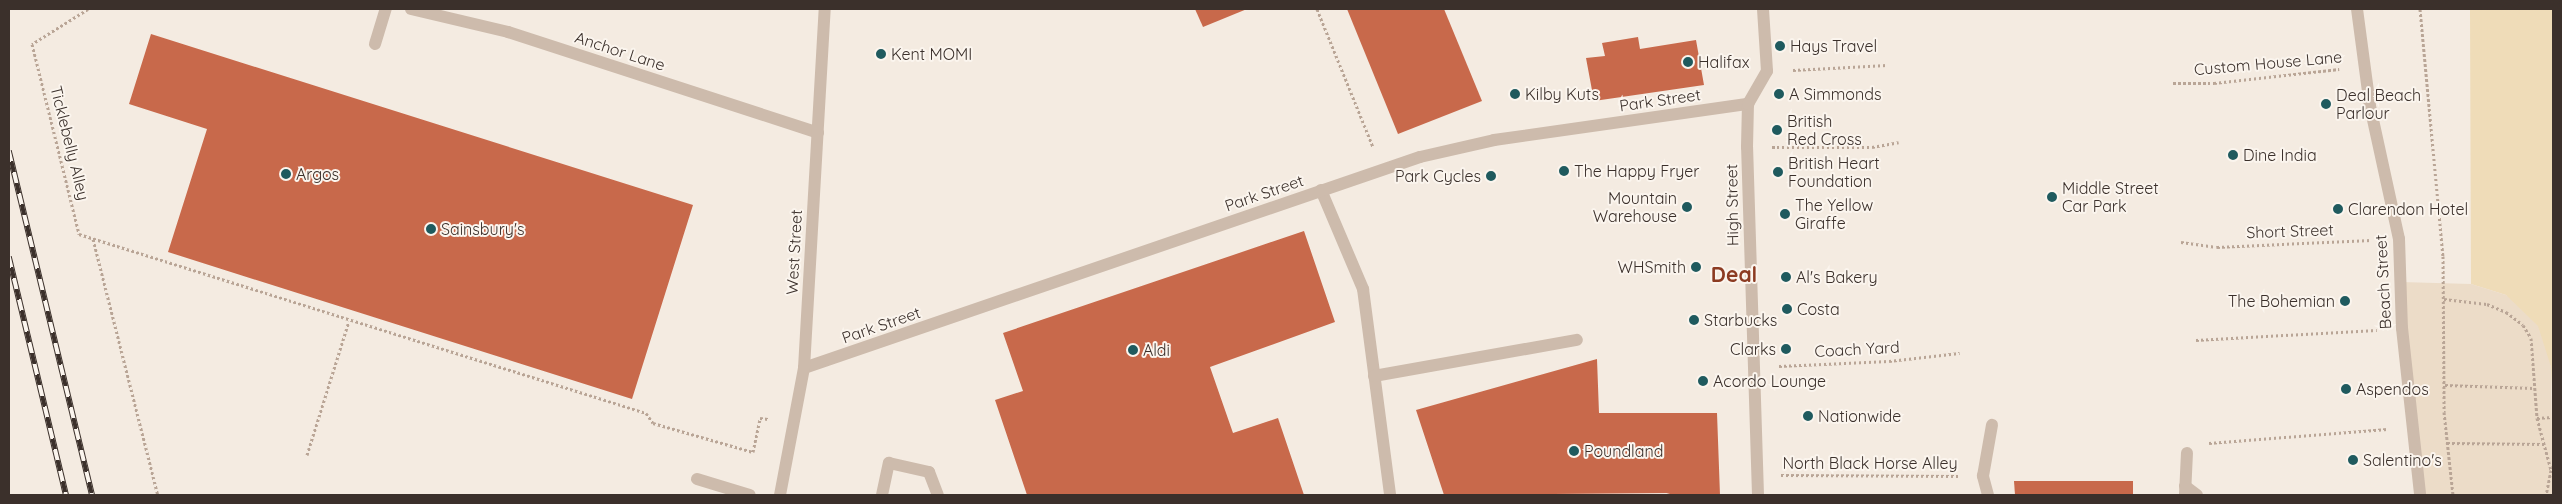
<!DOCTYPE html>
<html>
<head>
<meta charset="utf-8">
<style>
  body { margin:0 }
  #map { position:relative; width:2562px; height:504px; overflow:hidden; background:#f4ebe1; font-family:Quicksand,sans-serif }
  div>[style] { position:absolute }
  .sand>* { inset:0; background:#efdcb8 }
  .plaza>* { inset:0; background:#ecdcc8 }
  .building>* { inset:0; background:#c8694b }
  .path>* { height:3px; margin-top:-1.5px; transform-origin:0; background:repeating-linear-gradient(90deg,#b9a596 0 2.5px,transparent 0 5px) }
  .lane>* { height:12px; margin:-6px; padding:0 6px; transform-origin:6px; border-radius:6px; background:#cdbbac }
  .street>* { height:12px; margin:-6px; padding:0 6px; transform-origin:6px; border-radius:6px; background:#cdbbac }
  .rail>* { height:5.5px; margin-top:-2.75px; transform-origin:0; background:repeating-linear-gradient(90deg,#fbf5ee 0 11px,#3b302b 0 22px); box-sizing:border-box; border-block:1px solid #3b302b }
  .dots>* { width:14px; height:14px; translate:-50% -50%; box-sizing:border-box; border:2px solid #fbf5ee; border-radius:50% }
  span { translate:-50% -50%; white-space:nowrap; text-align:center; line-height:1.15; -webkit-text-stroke:4px #fbf5ee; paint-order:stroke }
  .poi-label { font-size:16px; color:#3b302b }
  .left { translate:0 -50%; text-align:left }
  .right { translate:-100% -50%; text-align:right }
  .street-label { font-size:16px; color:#3b302b }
  .district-label { font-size:21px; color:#8c3b22; font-weight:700 }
  .frame { position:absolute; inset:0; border:10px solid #3b302b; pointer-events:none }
</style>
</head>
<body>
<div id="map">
  <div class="sand">
    <i style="clip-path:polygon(2470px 9px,2553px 9px,2553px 420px,2551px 367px,2506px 295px,2471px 284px)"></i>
  </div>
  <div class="plaza">
    <i style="clip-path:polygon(2401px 282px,2471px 284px,2506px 295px,2538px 326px,2551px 367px,2553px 495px,2420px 495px)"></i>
  </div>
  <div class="building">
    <i style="clip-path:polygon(1195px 9px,1247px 9px,1203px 27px)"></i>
    <i style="clip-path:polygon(1347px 9px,1444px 9px,1482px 101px,1398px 134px)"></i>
    <i style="clip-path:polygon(151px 34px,693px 205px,632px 399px,168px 252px,207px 129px,129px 104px)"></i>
    <i style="clip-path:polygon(1638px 37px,1640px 49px,1696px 40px,1704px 85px,1594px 101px,1586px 58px,1605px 56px,1602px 43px)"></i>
    <i style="clip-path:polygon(1304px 231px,1335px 322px,1210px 367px,1233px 433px,1278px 418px,1304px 495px,1027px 495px,995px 400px,1023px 391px,1003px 333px)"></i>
    <i style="clip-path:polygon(1597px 359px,1599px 413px,1717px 413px,1720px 495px,1663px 495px,1670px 493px,1444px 495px,1416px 410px)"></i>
    <i style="clip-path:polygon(2014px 481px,2133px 481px,2133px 495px,2015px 495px)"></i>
  </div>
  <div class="path">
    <i style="left:88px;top:9px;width:66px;rotate:148deg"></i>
    <i style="left:32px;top:44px;width:196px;rotate:76.1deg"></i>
    <i style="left:79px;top:234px;width:595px;rotate:17.52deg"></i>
    <i style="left:646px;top:413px;width:12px;rotate:55deg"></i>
    <i style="left:653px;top:423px;width:104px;rotate:16.2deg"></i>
    <i style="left:753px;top:452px;width:35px;rotate:-78deg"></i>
    <i style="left:760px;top:418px;width:8px;rotate:7deg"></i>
    <i style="left:1317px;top:9px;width:149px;rotate:67.9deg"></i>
    <i style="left:2420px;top:9px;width:248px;rotate:84.7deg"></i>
    <i style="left:2443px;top:256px;width:156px;rotate:89.6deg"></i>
    <i style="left:2444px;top:412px;width:83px;rotate:83.8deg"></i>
    <i style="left:1793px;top:70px;width:94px;rotate:-3deg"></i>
    <i style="left:2173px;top:83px;width:41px"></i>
    <i style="left:2214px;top:83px;width:126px;rotate:-6.4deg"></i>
    <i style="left:1772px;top:147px;width:100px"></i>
    <i style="left:1872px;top:147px;width:27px;rotate:-10deg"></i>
    <i style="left:93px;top:239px;width:264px;rotate:75.8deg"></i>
    <i style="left:2181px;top:242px;width:36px;rotate:8deg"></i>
    <i style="left:2217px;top:247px;width:155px;rotate:-2.6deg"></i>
    <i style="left:2444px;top:299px;width:43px;rotate:6.6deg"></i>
    <i style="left:2487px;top:304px;width:21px;rotate:23deg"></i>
    <i style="left:2506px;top:312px;width:21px;rotate:37deg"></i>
    <i style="left:2523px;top:325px;width:15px;rotate:58deg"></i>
    <i style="left:2531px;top:338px;width:80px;rotate:85.7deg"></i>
    <i style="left:2537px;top:418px;width:54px;rotate:74.9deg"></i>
    <i style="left:2551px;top:470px;width:25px;rotate:101deg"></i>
    <i style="left:2196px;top:340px;width:181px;rotate:-3.2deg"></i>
    <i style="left:1779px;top:366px;width:110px;rotate:-2.6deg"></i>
    <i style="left:1889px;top:361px;width:71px;rotate:-6.4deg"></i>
    <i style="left:2445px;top:385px;width:88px;rotate:2deg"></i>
    <i style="left:2537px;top:418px;width:16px;rotate:-4deg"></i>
    <i style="left:2209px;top:443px;width:179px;rotate:-4.5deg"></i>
    <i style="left:2447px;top:443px;width:99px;rotate:0.6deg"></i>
    <i style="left:307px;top:455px;width:140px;rotate:-72.6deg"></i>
    <i style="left:1781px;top:475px;width:177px;rotate:0.3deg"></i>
  </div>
  <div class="lane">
    <i style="left:411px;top:9px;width:100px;rotate:13.3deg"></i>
    <i style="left:508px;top:32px;width:326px;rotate:18deg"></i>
    <i style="left:375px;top:44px;width:37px;rotate:-73deg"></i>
    <i style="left:1321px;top:190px;width:108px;rotate:67deg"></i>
    <i style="left:1363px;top:289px;width:208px;rotate:82.5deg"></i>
    <i style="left:1374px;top:376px;width:206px;rotate:-10.1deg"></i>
    <i style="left:697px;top:479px;width:55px;rotate:16.8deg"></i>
    <i style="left:882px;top:495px;width:33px;rotate:-78deg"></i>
    <i style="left:889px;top:463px;width:41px;rotate:12.7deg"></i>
    <i style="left:929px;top:472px;width:25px;rotate:69deg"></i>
    <i style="left:1988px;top:495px;width:20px;rotate:-105deg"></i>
    <i style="left:1983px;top:476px;width:52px;rotate:-80deg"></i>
  </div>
  <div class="street">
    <i style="left:2357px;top:9px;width:98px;rotate:82.4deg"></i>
    <i style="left:2370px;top:106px;width:136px;rotate:77.7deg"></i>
    <i style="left:2399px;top:239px;width:89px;rotate:88.1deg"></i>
    <i style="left:2402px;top:328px;width:168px;rotate:83.8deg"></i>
    <i style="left:804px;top:368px;width:651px;rotate:-18.91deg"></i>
    <i style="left:1420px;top:157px;width:76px;rotate:-12.9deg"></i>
    <i style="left:1494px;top:140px;width:257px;rotate:-8.1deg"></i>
    <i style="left:2185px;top:486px;width:15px;rotate:37deg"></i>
    <i style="left:780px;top:495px;width:129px;rotate:-79.3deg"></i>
    <i style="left:804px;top:368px;width:360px;rotate:-86.7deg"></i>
    <i style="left:1758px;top:495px;width:348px;rotate:-91.8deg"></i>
    <i style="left:1747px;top:147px;width:43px;rotate:-88.7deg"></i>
    <i style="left:1748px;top:104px;width:38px;rotate:-60deg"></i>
    <i style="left:1767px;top:71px;width:62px;rotate:-93.7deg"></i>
    <i style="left:2185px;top:495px;width:42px;rotate:-87.3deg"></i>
  </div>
  <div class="rail">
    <i style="left:9px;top:151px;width:354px;rotate:76.4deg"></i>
    <i style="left:9px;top:257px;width:245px;rotate:76.5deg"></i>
  </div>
  <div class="dots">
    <i style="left:1780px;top:46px;background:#1f5a5e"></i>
    <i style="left:881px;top:54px;background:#1f5a5e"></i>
    <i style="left:1688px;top:62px;background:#1f5a5e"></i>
    <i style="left:1515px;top:94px;background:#1f5a5e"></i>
    <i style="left:1779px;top:94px;background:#1f5a5e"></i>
    <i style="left:2326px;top:104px;background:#1f5a5e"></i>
    <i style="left:1777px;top:130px;background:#1f5a5e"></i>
    <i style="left:2233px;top:155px;background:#1f5a5e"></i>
    <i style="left:1564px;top:171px;background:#1f5a5e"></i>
    <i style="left:1778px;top:172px;background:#1f5a5e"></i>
    <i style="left:286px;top:174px;background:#1f5a5e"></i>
    <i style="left:1491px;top:176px;background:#1f5a5e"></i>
    <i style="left:2052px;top:197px;background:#1f5a5e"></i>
    <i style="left:1687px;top:207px;background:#1f5a5e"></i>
    <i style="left:2338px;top:209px;background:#1f5a5e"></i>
    <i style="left:1785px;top:214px;background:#1f5a5e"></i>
    <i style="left:431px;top:229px;background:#1f5a5e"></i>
    <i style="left:1696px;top:267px;background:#1f5a5e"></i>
    <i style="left:1786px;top:277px;background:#1f5a5e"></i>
    <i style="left:2345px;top:301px;background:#1f5a5e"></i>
    <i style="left:1787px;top:309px;background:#1f5a5e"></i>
    <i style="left:1694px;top:320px;background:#1f5a5e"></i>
    <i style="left:1786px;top:349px;background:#1f5a5e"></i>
    <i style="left:1133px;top:350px;background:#1f5a5e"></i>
    <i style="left:1703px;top:381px;background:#1f5a5e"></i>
    <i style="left:2346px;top:389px;background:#1f5a5e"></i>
    <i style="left:1808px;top:416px;background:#1f5a5e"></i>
    <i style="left:1574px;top:451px;background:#1f5a5e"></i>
    <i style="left:2353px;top:460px;background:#1f5a5e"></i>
  </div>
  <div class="poi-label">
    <span class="left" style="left:1790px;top:46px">Hays Travel</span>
    <span class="left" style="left:891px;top:54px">Kent MOMI</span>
    <span class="left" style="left:1698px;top:62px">Halifax</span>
    <span class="left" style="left:1525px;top:94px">Kilby Kuts</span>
    <span class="left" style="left:1789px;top:94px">A Simmonds</span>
    <span class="left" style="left:2336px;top:104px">Deal Beach<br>Parlour</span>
    <span class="left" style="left:1787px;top:130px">British<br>Red Cross</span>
    <span class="left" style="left:2243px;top:155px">Dine India</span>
    <span class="left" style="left:1788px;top:172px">British Heart<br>Foundation</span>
    <span class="left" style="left:1574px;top:171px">The Happy Fryer</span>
    <span class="left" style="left:296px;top:174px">Argos</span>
    <span class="right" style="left:1481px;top:176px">Park Cycles</span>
    <span class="left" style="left:2062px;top:197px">Middle Street<br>Car Park</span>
    <span class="right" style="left:1677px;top:207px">Mountain<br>Warehouse</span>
    <span class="left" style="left:1795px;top:214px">The Yellow<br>Giraffe</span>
    <span class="left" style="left:2348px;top:209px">Clarendon Hotel</span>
    <span class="left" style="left:441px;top:229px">Sainsbury's</span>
    <span class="right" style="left:1686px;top:267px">WHSmith</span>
    <span class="left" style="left:1796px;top:277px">Al's Bakery</span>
    <span class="right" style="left:2335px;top:301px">The Bohemian</span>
    <span class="left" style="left:1797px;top:309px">Costa</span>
    <span class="left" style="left:1704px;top:320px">Starbucks</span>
    <span class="right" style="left:1776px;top:349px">Clarks</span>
    <span class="left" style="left:1143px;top:350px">Aldi</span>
    <span class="left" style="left:1713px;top:381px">Acordo Lounge</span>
    <span class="left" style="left:2356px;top:389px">Aspendos</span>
    <span class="left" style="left:1818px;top:416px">Nationwide</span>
    <span class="left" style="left:1584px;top:451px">Poundland</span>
    <span class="left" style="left:2363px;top:460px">Salentino's</span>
  </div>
  <div class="street-label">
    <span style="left:620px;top:51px;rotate:18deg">Anchor Lane</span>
    <span style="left:2268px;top:63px;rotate:-5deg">Custom House Lane</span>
    <span style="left:1660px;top:100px;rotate:-8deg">Park Street</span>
    <span style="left:70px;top:143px;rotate:76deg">Ticklebelly Alley</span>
    <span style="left:1264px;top:193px;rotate:-19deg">Park Street</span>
    <span style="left:1732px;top:205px;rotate:-91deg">High Street</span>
    <span style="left:2290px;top:231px;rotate:-2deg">Short Street</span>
    <span style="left:794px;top:252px;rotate:-87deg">West Street</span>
    <span style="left:2383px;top:282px;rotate:-93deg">Beach Street</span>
    <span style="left:881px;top:325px;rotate:-19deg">Park Street</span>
    <span style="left:1857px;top:349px;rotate:-3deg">Coach Yard</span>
    <span style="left:1870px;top:463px">North Black Horse Alley</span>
  </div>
  <div class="district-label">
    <span style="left:1734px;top:274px">Deal</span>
  </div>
  <div class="frame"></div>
</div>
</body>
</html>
